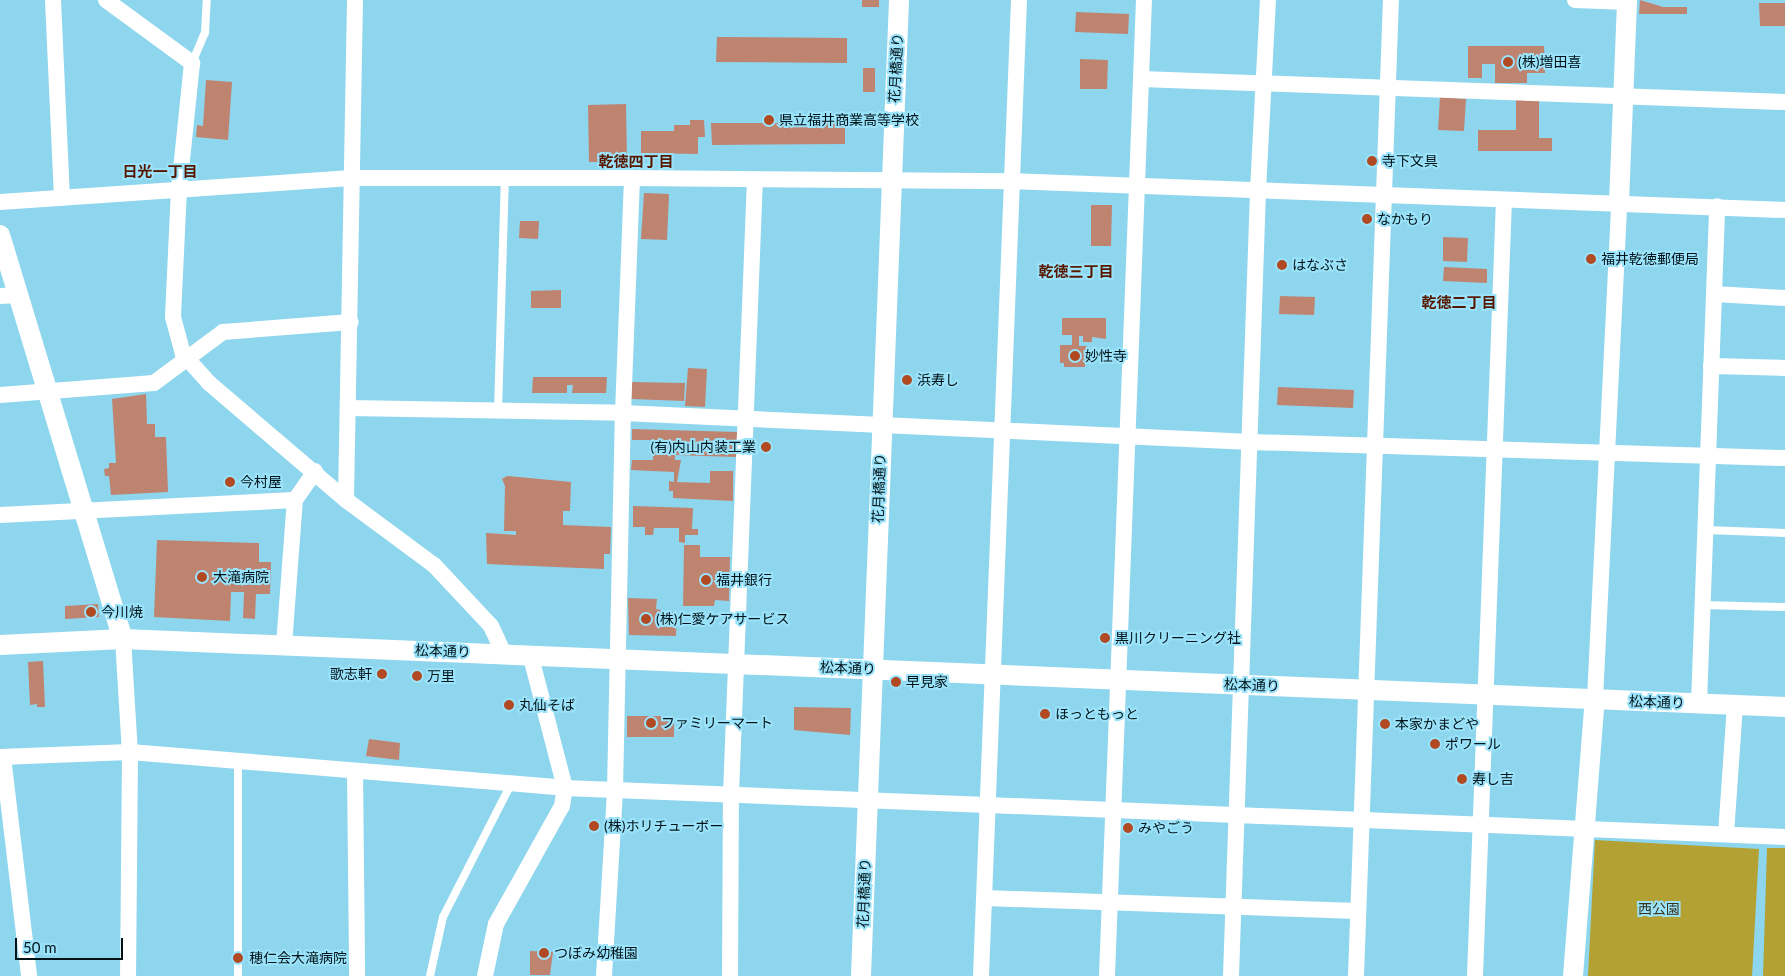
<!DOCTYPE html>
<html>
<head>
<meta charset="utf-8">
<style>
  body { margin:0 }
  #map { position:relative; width:1785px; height:976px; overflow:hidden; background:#8ed6ed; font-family:Lato,"Noto Sans JP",sans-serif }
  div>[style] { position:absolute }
  .green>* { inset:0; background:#b3a134 }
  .building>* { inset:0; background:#bf8470 }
  .service>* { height:8px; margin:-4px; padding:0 4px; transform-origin:4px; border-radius:4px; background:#fff }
  .minor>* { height:16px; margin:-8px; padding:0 8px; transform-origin:8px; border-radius:8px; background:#fff }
  .tertiary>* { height:20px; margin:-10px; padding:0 10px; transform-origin:10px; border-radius:10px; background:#fff }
  .dots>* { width:14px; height:14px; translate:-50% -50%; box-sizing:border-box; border:2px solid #9be3fa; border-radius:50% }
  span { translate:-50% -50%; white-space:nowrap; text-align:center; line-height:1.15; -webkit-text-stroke:4px #9be3fa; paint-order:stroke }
  .poi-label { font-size:14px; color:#001319 }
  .left { translate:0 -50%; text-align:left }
  .right { translate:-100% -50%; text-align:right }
  .street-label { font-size:14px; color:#001319 }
  .park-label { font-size:14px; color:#37331c }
  .neighbourhood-label { font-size:15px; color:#581800; font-weight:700 }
  .scale { position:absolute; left:15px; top:938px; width:108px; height:22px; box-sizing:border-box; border:2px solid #001319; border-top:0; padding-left:6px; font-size:15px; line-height:18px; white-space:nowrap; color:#001319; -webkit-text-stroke:4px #9be3fa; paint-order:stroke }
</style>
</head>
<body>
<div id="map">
  <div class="green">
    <i style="clip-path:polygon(1595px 840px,1759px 849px,1752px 976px,1588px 976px)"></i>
    <i style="clip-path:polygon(1767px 848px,1785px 848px,1785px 976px,1763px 976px)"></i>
  </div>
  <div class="building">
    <i style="clip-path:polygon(862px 0,879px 0,879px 7px,862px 7px)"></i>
    <i style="clip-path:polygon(1640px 0,1663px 7px,1687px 7px,1687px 14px,1639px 14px)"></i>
    <i style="clip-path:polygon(1759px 3px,1785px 3px,1785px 26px,1760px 26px)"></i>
    <i style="clip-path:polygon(1076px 12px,1129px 14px,1128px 34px,1075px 32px)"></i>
    <i style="clip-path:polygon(717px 37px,847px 38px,847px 63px,716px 62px)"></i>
    <i style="clip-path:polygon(1468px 46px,1544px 46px,1545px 73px,1527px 73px,1527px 83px,1495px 83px,1495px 64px,1482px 64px,1482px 78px,1468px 78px)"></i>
    <i style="clip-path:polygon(1080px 59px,1108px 60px,1107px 89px,1080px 89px)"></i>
    <i style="clip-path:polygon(863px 68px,875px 68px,875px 92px,863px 92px)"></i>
    <i style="clip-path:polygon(206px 80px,232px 82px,228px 140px,196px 137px,197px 125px,203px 126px)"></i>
    <i style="clip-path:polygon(1440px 97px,1466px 99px,1464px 131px,1438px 130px)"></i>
    <i style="clip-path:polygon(1516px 100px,1539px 100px,1539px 138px,1552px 138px,1552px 151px,1478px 151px,1478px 130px,1516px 130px)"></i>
    <i style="clip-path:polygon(626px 104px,627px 162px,589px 162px,588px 105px)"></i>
    <i style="clip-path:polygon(690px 120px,704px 120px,705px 137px,698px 137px,698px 154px,641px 153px,641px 131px,674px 131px,674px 125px,690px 125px)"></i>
    <i style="clip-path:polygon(711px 123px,845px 123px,845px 144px,712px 145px)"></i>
    <i style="clip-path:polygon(644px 193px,669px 194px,667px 240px,641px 239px)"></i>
    <i style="clip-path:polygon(1091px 205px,1112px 205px,1111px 246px,1091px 246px)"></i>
    <i style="clip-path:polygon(520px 221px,539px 221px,538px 239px,519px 238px)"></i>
    <i style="clip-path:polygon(1443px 237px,1468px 238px,1467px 262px,1443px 261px)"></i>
    <i style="clip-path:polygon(1444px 267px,1487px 269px,1487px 283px,1443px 281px)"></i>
    <i style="clip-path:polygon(561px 290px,561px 308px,531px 308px,531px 291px)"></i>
    <i style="clip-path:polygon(1280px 296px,1315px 297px,1314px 315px,1279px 314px)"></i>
    <i style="clip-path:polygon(1062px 318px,1106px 318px,1106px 339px,1092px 337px,1092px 342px,1083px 342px,1083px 336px,1079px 336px,1079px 346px,1087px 346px,1087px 352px,1092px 352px,1092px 363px,1085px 363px,1085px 367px,1064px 367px,1064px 363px,1060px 363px,1060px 345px,1072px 345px,1072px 335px,1062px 335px)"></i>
    <i style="clip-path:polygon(688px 368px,707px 369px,705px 407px,685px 406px)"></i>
    <i style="clip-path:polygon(533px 377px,607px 377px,606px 393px,572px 393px,573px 385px,567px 385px,567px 393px,532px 393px)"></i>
    <i style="clip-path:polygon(632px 382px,685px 383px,684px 401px,631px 399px)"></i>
    <i style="clip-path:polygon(1278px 387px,1354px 390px,1353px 408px,1277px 405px)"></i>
    <i style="clip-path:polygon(146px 394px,147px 424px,155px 424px,155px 437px,166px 437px,168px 492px,111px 495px,109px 476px,105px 476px,104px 469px,109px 468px,109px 463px,116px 463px,112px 399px)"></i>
    <i style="clip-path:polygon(632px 429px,737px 432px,736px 457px,675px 455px,675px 460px,681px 460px,677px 482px,710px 483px,710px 471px,733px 471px,733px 501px,673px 498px,673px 491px,669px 491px,669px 481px,674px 482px,674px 472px,631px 470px,632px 460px,653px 460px,653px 440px,632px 440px)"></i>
    <i style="clip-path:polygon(507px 476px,571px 482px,570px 511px,563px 511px,563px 525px,611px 527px,610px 554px,604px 554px,604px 569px,487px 564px,486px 533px,516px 535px,516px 531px,504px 531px,505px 486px,502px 479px)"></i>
    <i style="clip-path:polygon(633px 506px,693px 508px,692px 529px,698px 529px,698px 535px,685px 535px,685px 543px,679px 542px,679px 528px,654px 528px,653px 535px,645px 535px,645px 527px,633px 527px)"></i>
    <i style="clip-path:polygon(157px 540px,259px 543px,259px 562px,271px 562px,270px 594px,256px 594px,255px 619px,243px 618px,244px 592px,231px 592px,230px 621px,154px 617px)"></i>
    <i style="clip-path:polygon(684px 545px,700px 545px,700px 557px,730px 557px,729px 601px,715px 600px,714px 606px,683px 606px)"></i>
    <i style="clip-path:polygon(628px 598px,657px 599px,656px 609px,677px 613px,676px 636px,629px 635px)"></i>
    <i style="clip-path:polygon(98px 604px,99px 617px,65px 619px,65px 606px)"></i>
    <i style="clip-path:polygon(43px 661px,45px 707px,37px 707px,37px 704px,30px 705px,28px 662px)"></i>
    <i style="clip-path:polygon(794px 707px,851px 708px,850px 735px,794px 730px)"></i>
    <i style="clip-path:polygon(627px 716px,674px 716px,674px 737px,627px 737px)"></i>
    <i style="clip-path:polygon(369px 739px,400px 743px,399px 760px,366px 756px)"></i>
    <i style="clip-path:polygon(530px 951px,553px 952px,550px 975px,530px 975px)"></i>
  </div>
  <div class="service">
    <i style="left:192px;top:63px;width:33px;rotate:-67deg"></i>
    <i style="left:205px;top:33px;width:33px;rotate:-87deg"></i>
    <i style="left:498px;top:411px;width:233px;rotate:-88.3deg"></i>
    <i style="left:1705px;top:530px;width:80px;rotate:2.1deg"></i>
    <i style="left:1703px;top:605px;width:82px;rotate:1.4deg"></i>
    <i style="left:238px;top:761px;width:215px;rotate:90deg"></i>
    <i style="left:430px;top:976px;width:60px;rotate:-77.6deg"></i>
    <i style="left:443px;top:917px;width:149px;rotate:-62.9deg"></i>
  </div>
  <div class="minor">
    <i style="left:53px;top:0;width:198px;rotate:87.4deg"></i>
    <i style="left:106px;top:0;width:107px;rotate:36.2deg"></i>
    <i style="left:192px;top:63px;width:127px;rotate:95.9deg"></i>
    <i style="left:179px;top:189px;width:128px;rotate:92.7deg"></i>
    <i style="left:173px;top:317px;width:38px;rotate:75deg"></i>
    <i style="left:183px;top:354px;width:39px;rotate:48deg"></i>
    <i style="left:209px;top:383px;width:180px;rotate:40.5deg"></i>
    <i style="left:346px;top:500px;width:109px;rotate:36.5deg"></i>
    <i style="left:434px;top:565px;width:83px;rotate:46.9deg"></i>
    <i style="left:491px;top:626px;width:31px;rotate:65deg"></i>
    <i style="left:1575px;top:0;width:52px;rotate:2.2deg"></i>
    <i style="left:1141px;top:79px;width:644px;rotate:2.05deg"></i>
    <i style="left:0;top:202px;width:355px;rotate:-3.9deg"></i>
    <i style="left:354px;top:178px;width:278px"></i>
    <i style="left:632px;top:178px;width:379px;rotate:0.5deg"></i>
    <i style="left:1011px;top:181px;width:775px;rotate:2.15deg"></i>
    <i style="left:1714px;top:294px;width:71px;rotate:3.2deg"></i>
    <i style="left:0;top:296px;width:18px;rotate:-3deg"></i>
    <i style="left:1711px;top:366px;width:74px;rotate:1.5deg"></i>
    <i style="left:0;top:395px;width:154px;rotate:-4.5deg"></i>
    <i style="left:154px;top:383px;width:86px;rotate:-36.5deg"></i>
    <i style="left:223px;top:332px;width:128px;rotate:-4.5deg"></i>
    <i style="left:349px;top:408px;width:274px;rotate:1deg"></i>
    <i style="left:623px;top:413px;width:629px;rotate:2.64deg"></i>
    <i style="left:1251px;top:442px;width:534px;rotate:1.72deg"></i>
    <i style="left:346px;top:500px;width:500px;rotate:-88.97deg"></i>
    <i style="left:0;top:515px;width:295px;rotate:-2.9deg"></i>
    <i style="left:123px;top:639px;width:113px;rotate:86.5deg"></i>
    <i style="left:130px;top:752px;width:224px;rotate:90.5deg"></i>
    <i style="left:284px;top:645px;width:145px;rotate:-85.7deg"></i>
    <i style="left:295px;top:500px;width:35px;rotate:-55deg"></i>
    <i style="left:1595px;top:699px;width:498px;rotate:-87.2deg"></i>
    <i style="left:1699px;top:703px;width:497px;rotate:-87.9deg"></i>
    <i style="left:0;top:757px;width:130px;rotate:-2.2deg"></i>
    <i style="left:130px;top:752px;width:436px;rotate:4.7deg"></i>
    <i style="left:565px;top:788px;width:1221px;rotate:2.3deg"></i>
    <i style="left:3px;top:757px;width:221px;rotate:83.2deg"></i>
    <i style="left:355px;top:771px;width:205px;rotate:89.4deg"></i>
    <i style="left:1726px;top:834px;width:129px;rotate:-86deg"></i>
    <i style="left:985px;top:898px;width:373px;rotate:2deg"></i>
    <i style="left:485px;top:976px;width:53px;rotate:-78.1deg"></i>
    <i style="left:496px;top:924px;width:135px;rotate:-60.8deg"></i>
    <i style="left:562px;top:806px;width:18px;rotate:-81deg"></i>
    <i style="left:565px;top:788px;width:138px;rotate:-104.6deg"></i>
    <i style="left:604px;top:976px;width:186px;rotate:-86.6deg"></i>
    <i style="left:615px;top:790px;width:377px;rotate:-88.8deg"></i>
    <i style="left:623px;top:413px;width:235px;rotate:-87.8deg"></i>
    <i style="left:730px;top:976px;width:182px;rotate:-89.7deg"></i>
    <i style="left:731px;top:794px;width:615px;rotate:-87.77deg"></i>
    <i style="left:981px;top:976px;width:977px;rotate:-87.77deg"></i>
    <i style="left:1107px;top:976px;width:977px;rotate:-87.83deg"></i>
    <i style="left:1231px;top:976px;width:786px;rotate:-88.03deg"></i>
    <i style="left:1258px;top:190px;width:190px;rotate:-87deg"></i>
    <i style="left:1356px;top:976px;width:977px;rotate:-87.95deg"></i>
    <i style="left:1475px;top:976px;width:776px;rotate:-87.86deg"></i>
  </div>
  <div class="tertiary">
    <i style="left:1619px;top:202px;width:202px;rotate:-87.7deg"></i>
    <i style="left:0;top:235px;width:422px;rotate:73.1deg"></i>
    <i style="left:0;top:645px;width:123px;rotate:-2.8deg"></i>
    <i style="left:123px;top:639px;width:1663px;rotate:2.34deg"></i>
    <i style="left:861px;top:976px;width:977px;rotate:-87.77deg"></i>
    <i style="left:1573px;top:976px;width:278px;rotate:-85.5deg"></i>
  </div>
  <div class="dots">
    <i style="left:1508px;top:62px;background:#b14a23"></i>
    <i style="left:769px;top:120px;background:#b14a23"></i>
    <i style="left:1372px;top:161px;background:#b14a23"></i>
    <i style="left:1367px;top:219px;background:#b14a23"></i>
    <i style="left:1591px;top:259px;background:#b14a23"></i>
    <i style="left:1282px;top:265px;background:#b14a23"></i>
    <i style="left:1075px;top:356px;background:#b14a23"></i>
    <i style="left:907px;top:380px;background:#b14a23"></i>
    <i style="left:766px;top:447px;background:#b14a23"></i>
    <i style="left:230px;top:482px;background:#b14a23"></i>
    <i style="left:202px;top:577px;background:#b14a23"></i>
    <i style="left:706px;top:580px;background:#b14a23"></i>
    <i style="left:91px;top:612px;background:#b14a23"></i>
    <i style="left:646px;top:619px;background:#b14a23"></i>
    <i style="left:1105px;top:638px;background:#b14a23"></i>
    <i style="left:382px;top:674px;background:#b14a23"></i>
    <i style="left:417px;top:676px;background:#b14a23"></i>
    <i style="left:896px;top:682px;background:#b14a23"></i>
    <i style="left:509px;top:705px;background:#b14a23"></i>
    <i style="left:1045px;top:714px;background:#b14a23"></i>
    <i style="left:651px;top:723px;background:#b14a23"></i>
    <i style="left:1385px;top:724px;background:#b14a23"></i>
    <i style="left:1435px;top:744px;background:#b14a23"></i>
    <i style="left:1462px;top:779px;background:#b14a23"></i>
    <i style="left:594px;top:826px;background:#b14a23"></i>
    <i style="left:1128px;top:828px;background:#b14a23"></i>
    <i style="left:544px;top:953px;background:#b14a23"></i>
    <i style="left:238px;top:958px;background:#b14a23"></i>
  </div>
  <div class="poi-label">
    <span class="left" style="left:1518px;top:62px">(株)増田喜</span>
    <span class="left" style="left:779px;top:120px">県立福井商業高等学校</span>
    <span class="left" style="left:1382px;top:161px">寺下文具</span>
    <span class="left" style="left:1377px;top:219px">なかもり</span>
    <span class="left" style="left:1601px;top:259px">福井乾徳郵便局</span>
    <span class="left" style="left:1292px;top:265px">はなぶさ</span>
    <span class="left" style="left:1085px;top:356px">妙性寺</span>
    <span class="left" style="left:917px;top:380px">浜寿し</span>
    <span class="right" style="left:756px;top:447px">(有)内山内装工業</span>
    <span class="left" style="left:240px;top:482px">今村屋</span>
    <span class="left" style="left:213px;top:577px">大滝病院</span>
    <span class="left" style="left:716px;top:580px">福井銀行</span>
    <span class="left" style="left:101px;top:612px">今川焼</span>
    <span class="left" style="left:656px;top:619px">(株)仁愛ケアサービス</span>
    <span class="left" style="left:1115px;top:638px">黒川クリーニング社</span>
    <span class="right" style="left:372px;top:674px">歌志軒</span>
    <span class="left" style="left:427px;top:676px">万里</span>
    <span class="left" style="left:906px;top:682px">早見家</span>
    <span class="left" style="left:519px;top:705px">丸仙そば</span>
    <span class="left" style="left:1055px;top:714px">ほっともっと</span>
    <span class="left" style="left:661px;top:723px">ファミリーマート</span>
    <span class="left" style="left:1395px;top:724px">本家かまどや</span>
    <span class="left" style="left:1445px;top:744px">ポワール</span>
    <span class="left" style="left:1472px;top:779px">寿し吉</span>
    <span class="left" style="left:604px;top:826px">(株)ホリチューボー</span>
    <span class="left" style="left:1138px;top:828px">みやごう</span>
    <span class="left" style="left:554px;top:953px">つぼみ幼稚園</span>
    <span class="left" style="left:249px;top:958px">穂仁会大滝病院</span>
  </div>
  <div class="street-label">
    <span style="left:896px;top:68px;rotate:-87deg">花月橋通り</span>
    <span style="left:879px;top:488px;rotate:-88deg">花月橋通り</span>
    <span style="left:443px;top:651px;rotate:2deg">松本通り</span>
    <span style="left:848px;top:668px;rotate:2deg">松本通り</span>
    <span style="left:1252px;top:685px;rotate:2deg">松本通り</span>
    <span style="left:1657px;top:702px;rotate:2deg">松本通り</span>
    <span style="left:864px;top:893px;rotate:-88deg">花月橋通り</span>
  </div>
  <div class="park-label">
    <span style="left:1659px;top:909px">西公園</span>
  </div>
  <div class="neighbourhood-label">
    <span style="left:636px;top:162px">乾徳四丁目</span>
    <span style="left:160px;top:172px">日光一丁目</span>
    <span style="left:1076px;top:272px">乾徳三丁目</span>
    <span style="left:1459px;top:303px">乾徳二丁目</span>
  </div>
  <div class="scale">50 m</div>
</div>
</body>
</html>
